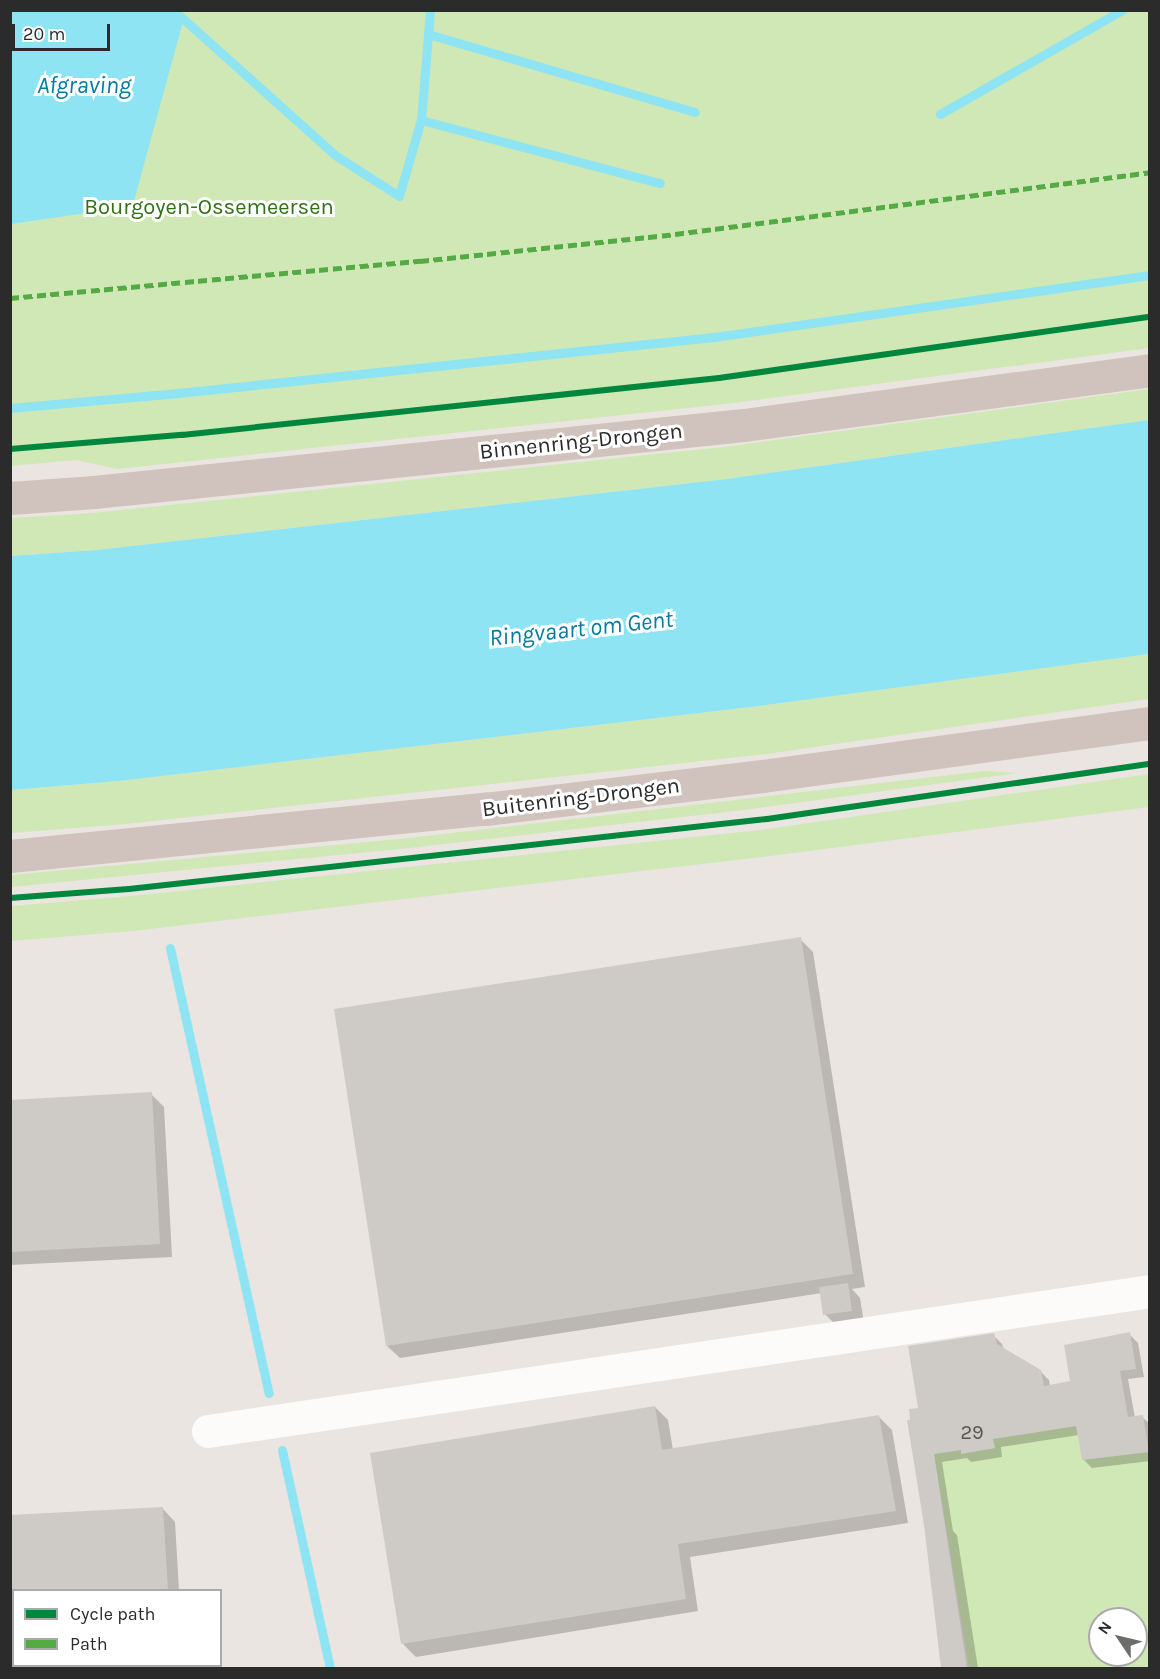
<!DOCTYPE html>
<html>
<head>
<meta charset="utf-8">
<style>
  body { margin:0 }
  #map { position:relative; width:1160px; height:1679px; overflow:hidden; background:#eae5e0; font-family:Karla,sans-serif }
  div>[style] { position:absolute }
  .green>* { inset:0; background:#d0e8b6 }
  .water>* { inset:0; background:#8ee4f2 }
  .shadow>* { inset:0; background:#0003 }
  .stream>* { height:9px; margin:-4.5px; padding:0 4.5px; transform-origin:4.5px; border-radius:4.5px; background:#8ee4f2 }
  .building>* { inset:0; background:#cecbc7 }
  .street>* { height:33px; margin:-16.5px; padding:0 16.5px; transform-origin:16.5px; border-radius:16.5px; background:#fcfbfa }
  .highway>* { height:33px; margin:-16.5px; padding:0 16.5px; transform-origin:16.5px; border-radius:16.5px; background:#d0c3bd }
  .quiet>* { height:4.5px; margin-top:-2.25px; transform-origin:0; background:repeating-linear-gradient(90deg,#54ab44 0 9px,transparent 0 13.5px) }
  .cycleway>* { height:6px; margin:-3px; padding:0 3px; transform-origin:3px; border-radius:3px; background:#00873e }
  span { translate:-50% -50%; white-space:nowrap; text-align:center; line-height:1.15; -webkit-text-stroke:6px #fff; paint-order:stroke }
  .number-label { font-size:20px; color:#565554 }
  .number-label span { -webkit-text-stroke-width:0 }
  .park-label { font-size:22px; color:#317014 }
  .street-label { font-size:22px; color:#2b2b2b }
  .water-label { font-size:24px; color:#027ca2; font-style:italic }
  .frame { position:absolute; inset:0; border:12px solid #2b2b2b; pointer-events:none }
  .legend { position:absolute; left:12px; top:1589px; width:210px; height:78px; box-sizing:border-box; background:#fff; border:2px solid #aaa; margin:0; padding:8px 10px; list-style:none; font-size:18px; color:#2b2b2b }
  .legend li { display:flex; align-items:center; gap:12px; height:30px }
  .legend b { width:30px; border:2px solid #aaa }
  .north { position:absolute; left:1088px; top:1607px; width:60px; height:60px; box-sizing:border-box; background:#fff; border:2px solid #aaa; border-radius:50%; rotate:305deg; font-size:16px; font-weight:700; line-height:24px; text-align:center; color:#2b2b2b }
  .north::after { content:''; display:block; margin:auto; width:21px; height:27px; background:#6e6c6a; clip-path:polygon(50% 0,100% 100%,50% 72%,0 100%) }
  .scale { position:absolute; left:12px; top:24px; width:98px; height:27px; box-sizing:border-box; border:3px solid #2b2b2b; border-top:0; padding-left:8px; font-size:18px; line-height:21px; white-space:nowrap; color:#2b2b2b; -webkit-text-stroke:4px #fff; paint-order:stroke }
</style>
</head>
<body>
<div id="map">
  <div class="green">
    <i style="clip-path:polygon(11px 11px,1149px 11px,1149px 348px,734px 403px,117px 469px,76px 460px,11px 466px)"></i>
    <i style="clip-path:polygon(1149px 389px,1149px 420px,727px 479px,97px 550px,11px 556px,11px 518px,93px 513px,724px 447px)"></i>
    <i style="clip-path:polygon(1149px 654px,1149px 699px,766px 754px,126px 824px,11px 833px,11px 790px,119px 781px,759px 706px)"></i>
    <i style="clip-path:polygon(984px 771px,1018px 773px,744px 810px,410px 848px,11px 887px,11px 875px,409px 838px)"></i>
    <i style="clip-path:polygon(1149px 774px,1149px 807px,778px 855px,133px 931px,11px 941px,11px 906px,131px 896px,760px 830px)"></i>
    <i style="clip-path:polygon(evenodd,1076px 1426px,1082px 1460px,1149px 1452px,1149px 1668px,969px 1668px,934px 1454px,961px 1450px,961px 1454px,994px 1448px,993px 1439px,1076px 1426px,1100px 1619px,1136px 1619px,1136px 1655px,1100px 1655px,1100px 1619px)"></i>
  </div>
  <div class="water">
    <i style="clip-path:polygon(10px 11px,182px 11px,127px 207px,11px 224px)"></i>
    <i style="clip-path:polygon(1149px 420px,1149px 654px,759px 706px,119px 781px,11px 790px,11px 556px,97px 550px,727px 479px)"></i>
  </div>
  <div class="shadow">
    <i style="clip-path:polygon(800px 939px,813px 952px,865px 1287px,852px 1289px,860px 1298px,864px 1323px,838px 1327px,825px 1314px,822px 1293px,400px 1358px,387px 1346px)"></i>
    <i style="clip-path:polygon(151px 1094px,164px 1107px,172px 1257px,10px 1265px,10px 1102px)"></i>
    <i style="clip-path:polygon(1129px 1334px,1138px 1343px,1144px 1377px,1128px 1379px,1135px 1418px,1142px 1417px,1150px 1424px,1150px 1461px,1092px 1468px,1083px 1459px,1079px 1435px,1001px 1447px,1002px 1457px,971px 1462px,967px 1458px,942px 1462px,953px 1531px,957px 1535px,978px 1668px,942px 1668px,912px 1421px,919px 1409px,993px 1335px,1002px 1344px,1004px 1350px,1040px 1371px,1049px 1380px,1050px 1386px,1072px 1383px)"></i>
    <i style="clip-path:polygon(655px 1407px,668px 1420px,673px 1450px,879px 1417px,892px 1430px,908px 1523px,690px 1557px,698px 1611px,416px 1657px,403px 1644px)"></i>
    <i style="clip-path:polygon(163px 1509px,175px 1522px,179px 1590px,14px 1590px,14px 1666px,183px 1666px,183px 1668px,10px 1668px,10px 1516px)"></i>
  </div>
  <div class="stream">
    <i style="left:179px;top:15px;width:210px;rotate:41.9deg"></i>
    <i style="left:335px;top:155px;width:76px;rotate:32.6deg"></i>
    <i style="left:399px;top:196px;width:79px;rotate:-73.9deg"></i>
    <i style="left:421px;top:120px;width:110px;rotate:-85.3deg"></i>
    <i style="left:428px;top:34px;width:278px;rotate:16.3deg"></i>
    <i style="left:940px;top:114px;width:210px;rotate:-29.7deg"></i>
    <i style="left:421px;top:120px;width:247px;rotate:14.8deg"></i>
    <i style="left:127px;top:207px;width:193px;rotate:-74.7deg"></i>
    <i style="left:10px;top:408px;width:169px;rotate:-5.1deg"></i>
    <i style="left:178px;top:393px;width:539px;rotate:-5.96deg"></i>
    <i style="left:714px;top:337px;width:440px;rotate:-8.1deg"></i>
    <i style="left:170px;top:948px;width:456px;rotate:77.5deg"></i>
    <i style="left:282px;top:1450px;width:223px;rotate:77.6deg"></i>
  </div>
  <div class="building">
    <i style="clip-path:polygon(801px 937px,853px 1274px,386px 1346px,334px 1009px)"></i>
    <i style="clip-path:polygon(152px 1092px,160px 1244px,10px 1252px,10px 1100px)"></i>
    <i style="clip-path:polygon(848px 1283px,852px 1311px,823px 1315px,819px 1287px)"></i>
    <i style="clip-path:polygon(1130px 1332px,1136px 1369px,1120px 1371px,1128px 1417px,1143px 1415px,1149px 1452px,1082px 1460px,1076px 1426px,993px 1439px,995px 1448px,961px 1454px,961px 1450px,934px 1454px,967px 1668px,941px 1668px,924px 1525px,907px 1420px,910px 1420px,909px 1409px,918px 1408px,908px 1346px,994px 1333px,997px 1344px,1041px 1370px,1044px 1386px,1070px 1381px,1064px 1345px)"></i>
    <i style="clip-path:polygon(655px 1406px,662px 1450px,879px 1415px,896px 1511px,678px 1544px,686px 1599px,401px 1644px,370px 1453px)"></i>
    <i style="clip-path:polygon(163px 1507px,168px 1590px,14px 1590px,14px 1666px,172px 1666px,172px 1668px,10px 1668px,10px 1515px)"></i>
  </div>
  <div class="street">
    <i style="left:208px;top:1431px;width:952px;rotate:-8.45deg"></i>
  </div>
  <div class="highway">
    <i style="left:10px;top:498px;width:84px;rotate:-4.1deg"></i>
    <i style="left:94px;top:492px;width:653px;rotate:-5.89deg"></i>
    <i style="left:744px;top:425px;width:410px;rotate:-7.7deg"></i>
    <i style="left:10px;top:856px;width:477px;rotate:-5.7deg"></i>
    <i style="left:485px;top:809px;width:280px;rotate:-6.8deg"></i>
    <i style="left:763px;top:776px;width:391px;rotate:-7.8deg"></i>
  </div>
  <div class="quiet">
    <i style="left:10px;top:298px;width:412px;rotate:-5.2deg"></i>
    <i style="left:420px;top:261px;width:256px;rotate:-6deg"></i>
    <i style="left:675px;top:234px;width:479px;rotate:-7.4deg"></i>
  </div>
  <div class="cycleway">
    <i style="left:10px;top:449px;width:173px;rotate:-4.7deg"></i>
    <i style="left:182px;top:435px;width:540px;rotate:-6.06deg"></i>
    <i style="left:719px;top:378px;width:435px;rotate:-8.1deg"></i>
    <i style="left:10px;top:898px;width:119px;rotate:-4.3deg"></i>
    <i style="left:129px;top:889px;width:642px;rotate:-6.26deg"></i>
    <i style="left:767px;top:819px;width:387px;rotate:-8.2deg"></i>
  </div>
  <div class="number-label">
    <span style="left:972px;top:1432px">29</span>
  </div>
  <div class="park-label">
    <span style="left:209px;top:208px">Bourgoyen-Ossemeersen</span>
  </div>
  <div class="street-label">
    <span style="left:581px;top:442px;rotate:-6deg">Binnenring-Drongen</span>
    <span style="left:581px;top:798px;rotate:-7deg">Buitenring-Drongen</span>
  </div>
  <div class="water-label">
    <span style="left:84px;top:86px">Afgraving</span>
    <span style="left:581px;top:629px;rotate:-6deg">Ringvaart om Gent</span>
  </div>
  <div class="frame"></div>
  <ul class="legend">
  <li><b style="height:8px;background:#00873e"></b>Cycle path</li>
  <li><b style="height:8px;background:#54ab44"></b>Path</li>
  </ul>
  <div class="north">N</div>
  <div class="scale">20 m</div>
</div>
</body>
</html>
